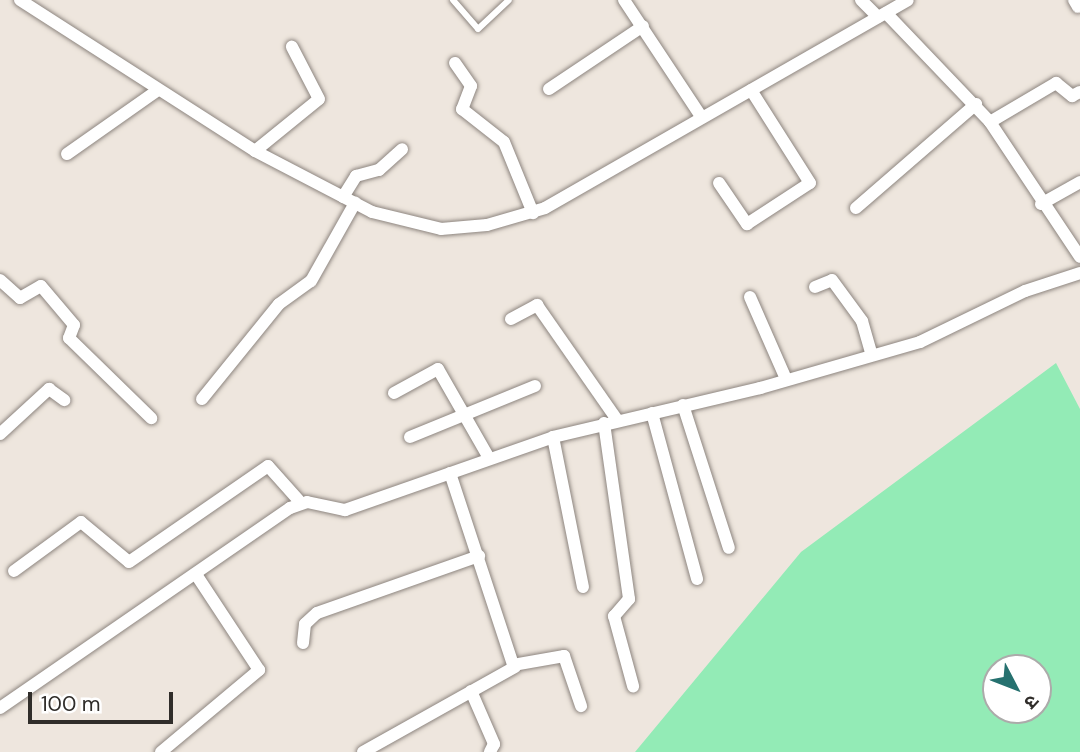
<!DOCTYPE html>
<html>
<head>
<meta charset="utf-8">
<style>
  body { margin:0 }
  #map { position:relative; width:1080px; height:752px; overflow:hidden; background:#eee6de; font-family:"DM Sans","Noto Sans Devanagari",sans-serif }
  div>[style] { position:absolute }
  .green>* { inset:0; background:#93ebb6 }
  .roads { filter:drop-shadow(0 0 2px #8d857f) drop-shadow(0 0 2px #8d857f) }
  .lane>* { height:6px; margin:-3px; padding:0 3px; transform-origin:3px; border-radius:3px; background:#fff }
  .street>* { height:12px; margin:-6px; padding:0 6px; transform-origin:6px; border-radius:6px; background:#fff }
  span { translate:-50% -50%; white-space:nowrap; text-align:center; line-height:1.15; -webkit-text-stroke:6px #fff; paint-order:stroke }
  .north { position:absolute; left:982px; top:654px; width:70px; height:70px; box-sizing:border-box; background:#fff; border:2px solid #acabaa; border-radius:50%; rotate:132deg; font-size:19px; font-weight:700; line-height:28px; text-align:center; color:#302d2a }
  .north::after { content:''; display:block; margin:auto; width:24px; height:32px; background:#26716f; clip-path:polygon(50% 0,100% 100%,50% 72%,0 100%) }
  .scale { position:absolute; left:28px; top:692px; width:145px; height:32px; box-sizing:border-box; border:4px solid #302d2a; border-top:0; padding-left:9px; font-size:21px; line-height:24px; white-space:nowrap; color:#302d2a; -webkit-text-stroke:5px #fff; paint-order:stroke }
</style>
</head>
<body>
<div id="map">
  <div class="green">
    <i style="clip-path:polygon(evenodd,1056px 363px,1080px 409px,1080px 752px,635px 752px,801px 552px,1056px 363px,996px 668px,1038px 668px,1038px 710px,996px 710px,996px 668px)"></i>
  </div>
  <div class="roads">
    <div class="lane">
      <i style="left:453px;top:0;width:38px;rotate:49deg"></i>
      <i style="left:478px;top:29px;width:42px;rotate:-43.1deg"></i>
    </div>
    <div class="street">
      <i style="left:20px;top:0;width:279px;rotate:32.7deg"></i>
      <i style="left:255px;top:151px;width:132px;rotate:27.5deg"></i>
      <i style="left:372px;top:212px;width:71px;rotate:13.8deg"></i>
      <i style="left:441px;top:229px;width:46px;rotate:-5deg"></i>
      <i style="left:487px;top:225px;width:60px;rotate:-16.3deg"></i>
      <i style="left:545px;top:208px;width:418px;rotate:-29.8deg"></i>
      <i style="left:624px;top:0;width:141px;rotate:56.5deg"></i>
      <i style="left:861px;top:0;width:24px;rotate:45deg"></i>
      <i style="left:1074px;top:0;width:8px;rotate:60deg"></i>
      <i style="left:886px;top:13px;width:151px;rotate:46.3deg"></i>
      <i style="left:990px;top:122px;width:162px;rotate:56.3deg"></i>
      <i style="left:455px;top:63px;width:28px;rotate:55deg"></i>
      <i style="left:471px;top:86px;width:25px;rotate:111deg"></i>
      <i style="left:462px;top:109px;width:53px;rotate:38.2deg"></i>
      <i style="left:504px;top:142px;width:77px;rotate:67.8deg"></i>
      <i style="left:549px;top:89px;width:113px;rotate:-33.8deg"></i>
      <i style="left:990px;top:122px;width:77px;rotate:-30.6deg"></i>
      <i style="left:1056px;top:83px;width:21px;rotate:39deg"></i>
      <i style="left:1072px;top:96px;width:9px;rotate:-27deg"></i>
      <i style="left:255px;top:151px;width:82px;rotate:-39.1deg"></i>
      <i style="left:319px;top:99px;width:59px;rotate:-117.4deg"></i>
      <i style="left:67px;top:154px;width:111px;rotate:-35.1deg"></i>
      <i style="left:719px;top:183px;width:50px;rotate:55.7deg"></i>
      <i style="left:747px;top:224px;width:75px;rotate:-33.1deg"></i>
      <i style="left:810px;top:183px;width:110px;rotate:-122.4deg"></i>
      <i style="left:343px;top:197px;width:25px;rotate:-58deg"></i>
      <i style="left:356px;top:176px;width:24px;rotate:-15deg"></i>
      <i style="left:379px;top:170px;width:31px;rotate:-42deg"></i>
      <i style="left:1041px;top:204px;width:45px;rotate:-29.4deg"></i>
      <i style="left:856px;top:208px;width:159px;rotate:-40.9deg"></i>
      <i style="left:0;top:280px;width:27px;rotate:42deg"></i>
      <i style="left:20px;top:298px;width:24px;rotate:-30deg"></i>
      <i style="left:41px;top:286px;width:51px;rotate:49.8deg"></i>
      <i style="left:74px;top:325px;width:14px;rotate:111deg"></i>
      <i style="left:69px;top:338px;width:115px;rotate:44.3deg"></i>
      <i style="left:815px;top:287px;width:18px;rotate:-22deg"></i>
      <i style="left:832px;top:280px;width:51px;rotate:53.8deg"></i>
      <i style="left:862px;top:321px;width:33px;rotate:74deg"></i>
      <i style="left:750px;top:297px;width:90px;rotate:66.3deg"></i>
      <i style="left:511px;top:319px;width:30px;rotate:-28deg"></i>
      <i style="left:537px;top:305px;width:141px;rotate:55.1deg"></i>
      <i style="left:394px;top:393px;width:50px;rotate:-28.6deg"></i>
      <i style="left:438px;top:369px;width:103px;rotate:60.2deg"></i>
      <i style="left:202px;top:399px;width:122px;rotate:-51deg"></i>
      <i style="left:279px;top:304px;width:39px;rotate:-36deg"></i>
      <i style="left:311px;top:281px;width:90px;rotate:-60.6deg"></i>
      <i style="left:683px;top:405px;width:150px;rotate:72.2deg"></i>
      <i style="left:652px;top:413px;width:172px;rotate:74.8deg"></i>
      <i style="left:604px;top:423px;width:178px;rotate:81.9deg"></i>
      <i style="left:629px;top:599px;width:23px;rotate:131deg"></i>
      <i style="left:614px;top:616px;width:73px;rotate:74.8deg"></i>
      <i style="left:0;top:434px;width:67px;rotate:-42.6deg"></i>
      <i style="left:49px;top:389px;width:19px;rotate:36deg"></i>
      <i style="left:410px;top:437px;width:135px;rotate:-22.2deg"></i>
      <i style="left:553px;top:437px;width:153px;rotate:78.7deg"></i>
      <i style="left:450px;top:473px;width:202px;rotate:71.8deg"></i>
      <i style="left:513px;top:665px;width:52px;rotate:-10deg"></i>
      <i style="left:564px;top:656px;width:53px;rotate:71.2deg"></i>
      <i style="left:14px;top:571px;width:83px;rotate:-36.2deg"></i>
      <i style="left:81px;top:522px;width:62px;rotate:39.8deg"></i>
      <i style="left:129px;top:562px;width:169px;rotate:-34.6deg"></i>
      <i style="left:268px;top:466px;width:50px;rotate:48.3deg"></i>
      <i style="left:303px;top:643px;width:19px;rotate:-84deg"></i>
      <i style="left:305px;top:624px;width:16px;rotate:-43deg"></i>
      <i style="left:317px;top:613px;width:172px;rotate:-19.4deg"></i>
      <i style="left:471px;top:691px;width:58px;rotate:66.5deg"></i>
      <i style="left:494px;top:744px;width:9px;rotate:117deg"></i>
      <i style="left:0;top:708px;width:352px;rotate:-34.6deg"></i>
      <i style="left:290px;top:508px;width:18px;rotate:-19deg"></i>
      <i style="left:307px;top:502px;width:39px;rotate:12deg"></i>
      <i style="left:345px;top:510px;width:220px;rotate:-19.3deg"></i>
      <i style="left:553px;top:437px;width:213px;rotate:-13.3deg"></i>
      <i style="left:760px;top:388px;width:166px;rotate:-16deg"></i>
      <i style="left:920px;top:342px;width:117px;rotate:-25.9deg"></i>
      <i style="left:1025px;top:291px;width:58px;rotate:-18.1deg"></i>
      <i style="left:161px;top:752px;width:128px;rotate:-39.9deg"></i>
      <i style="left:259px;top:670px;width:113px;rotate:-123.4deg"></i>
      <i style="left:363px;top:752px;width:174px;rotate:-29.2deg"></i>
    </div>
  </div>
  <div class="north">उ</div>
  <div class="scale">100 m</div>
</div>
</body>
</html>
